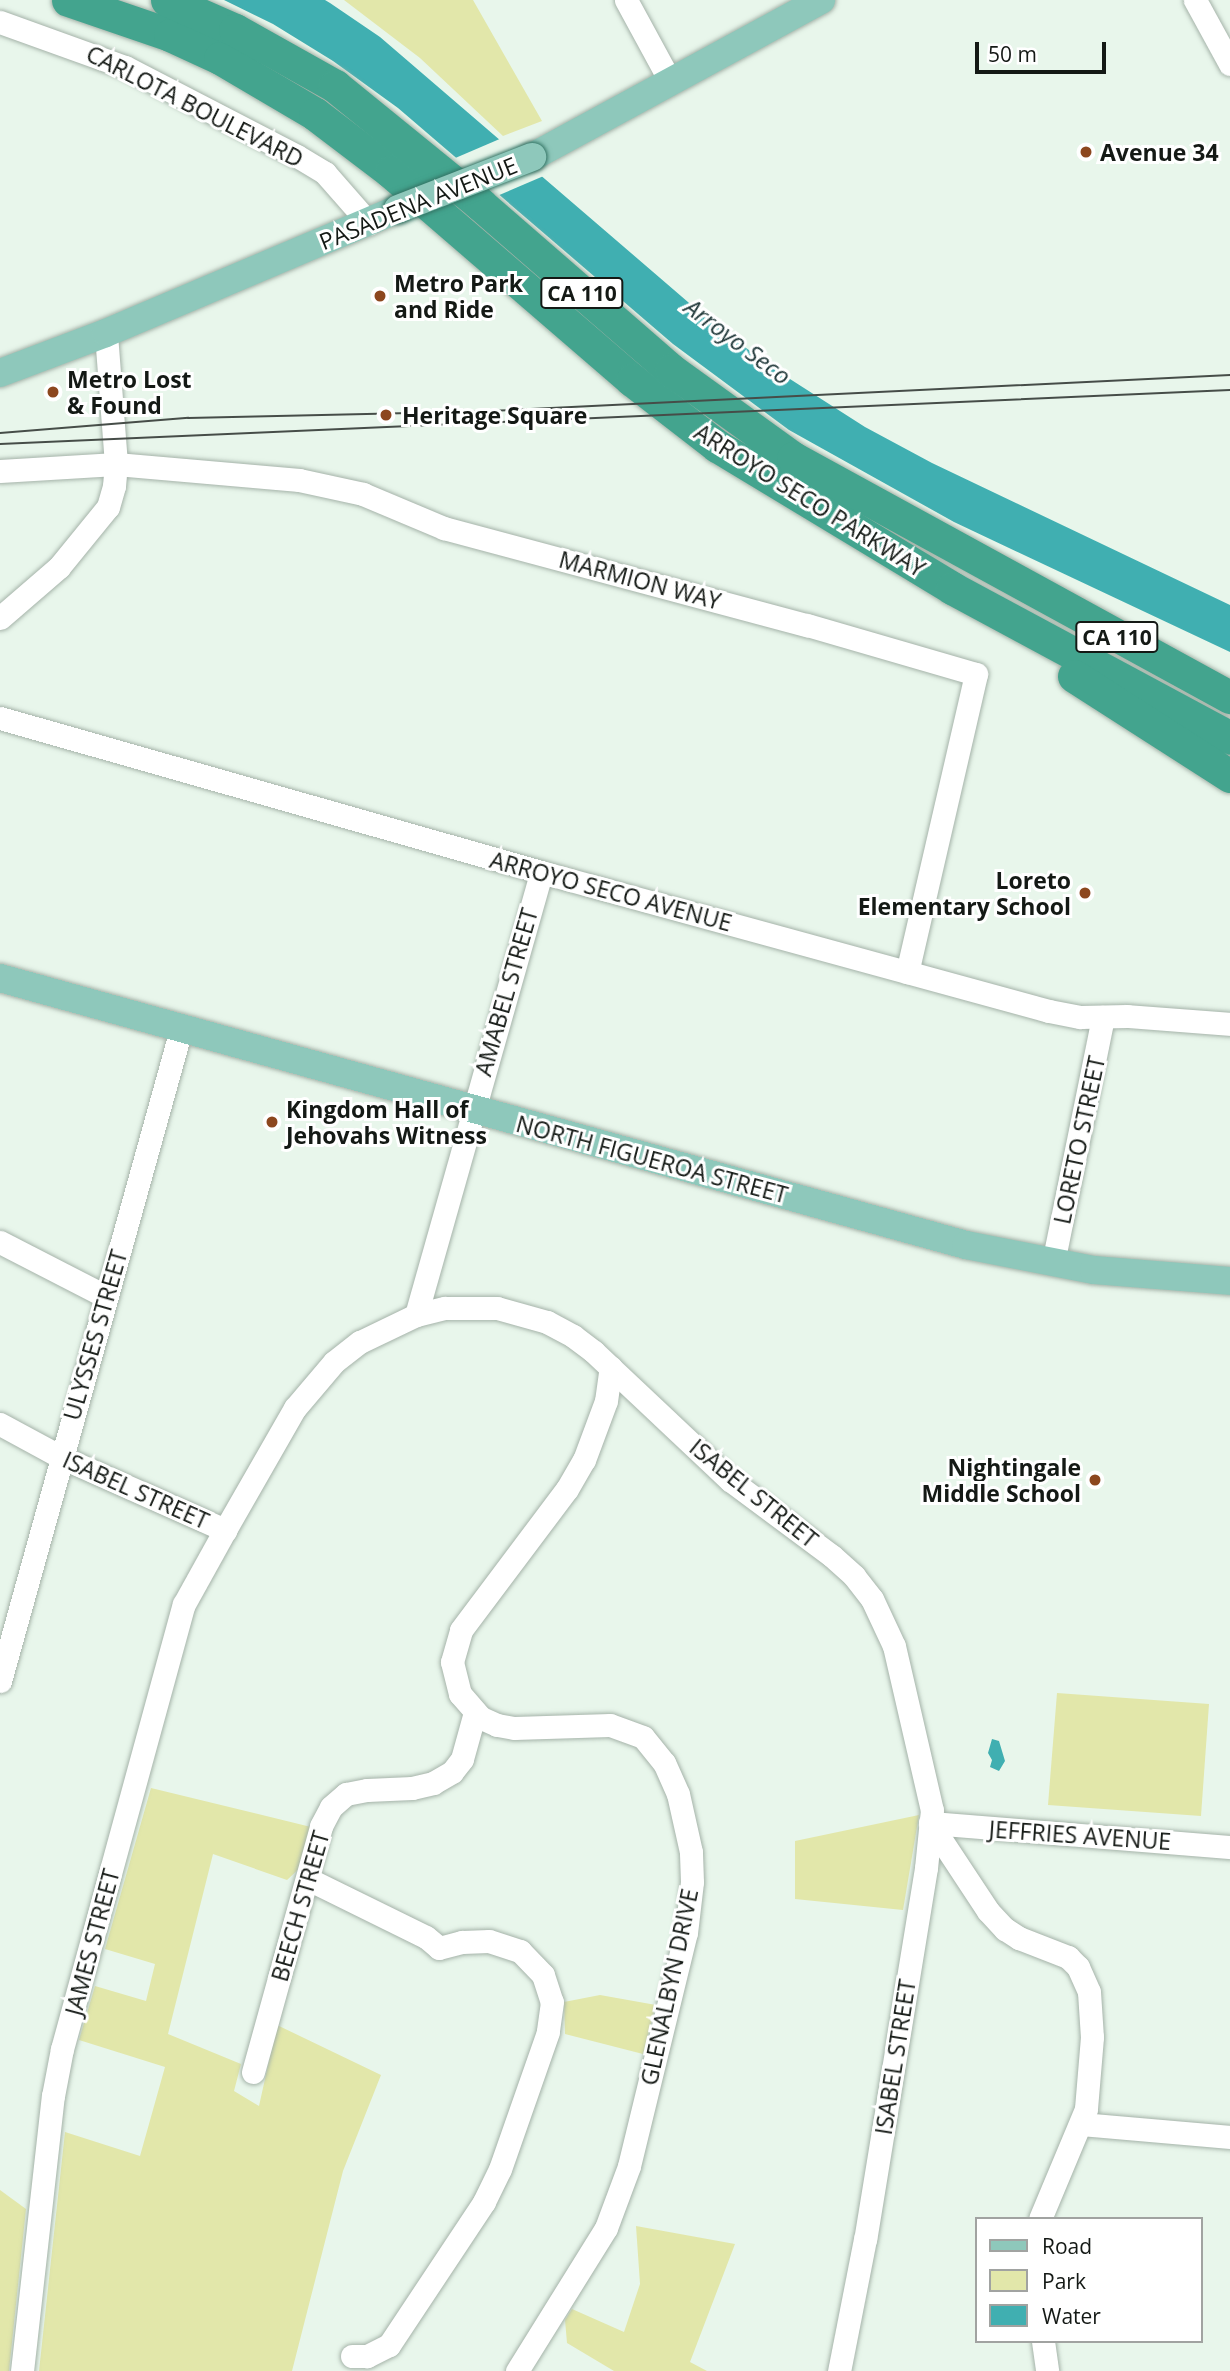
<!DOCTYPE html>
<html>
<head>
<meta charset="utf-8">
<style>
  body { margin:0 }
  #map { position:relative; width:1230px; height:2371px; overflow:hidden; background:#e8f6eb; font-family:"Open Sans",sans-serif }
  div>[style] { position:absolute }
  .green>* { inset:0; background:#e2e7aa }
  .water>* { inset:0; background:#40afb1 }
  .pier>* { inset:0; background:#e8f6eb }
  .roads { filter:drop-shadow(0 0 2px #a5b3a9) drop-shadow(0 0 2px #a5b3a9) }
  .minor>* { height:23px; margin:-11.5px; padding:0 11.5px; transform-origin:11.5px; border-radius:11.5px; background:#fff }
  .major>* { height:28px; margin:-14px; padding:0 14px; transform-origin:14px; border-radius:14px; background:#8ec8bb }
  .highway>* { height:33px; margin:-16.5px; padding:0 16.5px; transform-origin:16.5px; border-radius:16.5px; background:#43a48e }
  .tram>* { height:2px; margin:-1px; padding:0 1px; transform-origin:1px; border-radius:1px; background:#464d48 }
  .bridges { filter:drop-shadow(0 0 2px #337364) drop-shadow(0 0 2px #337364) }
  .major-bridge>* { height:28px; margin:-14px; padding:0 14px; transform-origin:14px; border-radius:14px; background:#8ec8bb }
  .dots>* { width:19px; height:19px; translate:-50% -50%; box-sizing:border-box; border:4px solid #fff; border-radius:50% }
  span { translate:-50% -50%; white-space:nowrap; text-align:center; line-height:1.15; -webkit-text-stroke:6px #fff; paint-order:stroke }
  .shield-label span { padding:2px 5px; background:#fff; border:2px solid; border-radius:5px; -webkit-text-stroke-width:0 }
  .shield-label { font-size:21px; color:#141915; font-weight:700 }
  .street-label { font-size:23px; color:#141915 }
  .poi-label { font-size:23px; color:#141915; font-weight:700 }
  .left { translate:0 -50%; text-align:left }
  .right { translate:-100% -50%; text-align:right }
  .water-label { font-size:24px; color:#21393a; font-style:italic }
  .legend { position:absolute; left:975px; top:2217px; width:228px; height:126px; box-sizing:border-box; background:#fff; border:2px solid #a1a3a1; margin:0; padding:9px 12px; list-style:none; font-size:21px; color:#141915 }
  .legend li { display:flex; align-items:center; gap:14px; height:35px }
  .legend b { width:35px; border:2px solid #a1a3a1 }
  .scale { position:absolute; left:975px; top:42px; width:131px; height:32px; box-sizing:border-box; border:4px solid #141915; border-top:0; padding-left:9px; font-size:21px; line-height:24px; white-space:nowrap; color:#141915; -webkit-text-stroke:5px #fff; paint-order:stroke }
</style>
</head>
<body>
<div id="map">
  <div class="green">
    <i style="clip-path:polygon(344px 0,473px 0,542px 121px,503px 136px,420px 58px)"></i>
    <i style="clip-path:polygon(1057px 1693px,1209px 1704px,1201px 1816px,1048px 1805px)"></i>
    <i style="clip-path:polygon(151px 1788px,311px 1827px,303px 1865px,287px 1880px,213px 1854px,168px 2034px,241px 2064px,234px 2091px,259px 2106px,277px 2025px,381px 2075px,343px 2171px,292px 2371px,39px 2371px,65px 2132px,140px 2156px,165px 2067px,79px 2040px,95px 1986px,146px 2001px,155px 1964px,105px 1949px)"></i>
    <i style="clip-path:polygon(919px 1815px,903px 1910px,795px 1899px,795px 1841px)"></i>
    <i style="clip-path:polygon(600px 1995px,656px 2005px,643px 2054px,565px 2034px,564px 2002px)"></i>
    <i style="clip-path:polygon(0 2190px,26px 2209px,9px 2371px,0 2371px)"></i>
    <i style="clip-path:polygon(636px 2226px,735px 2244px,690px 2362px,707px 2371px,614px 2371px,567px 2343px,565px 2320px,572px 2309px,624px 2332px,640px 2284px)"></i>
  </div>
  <div class="water">
    <i style="clip-path:polygon(224px 0,325px 0,330px 3px,380px 37px,717px 327px,779px 372px,865px 427px,932px 463px,1230px 605px,1230px 652px,954px 522px,789px 430px,673px 344px,398px 108px,333px 61px,273px 24px)"></i>
    <i style="clip-path:polygon(992px 1739px,999px 1741px,1005px 1761px,999px 1771px,990px 1767px,992px 1760px,988px 1753px)"></i>
  </div>
  <div class="pier">
    <i style="clip-path:polygon(502px 138px,546px 175px,497px 196px,453px 159px)"></i>
  </div>
  <div class="roads">
    <div class="minor">
      <i style="left:626px;top:0;width:94px;rotate:61.5deg"></i>
      <i style="left:1195px;top:0;width:73px;rotate:61.3deg"></i>
      <i style="left:0;top:22px;width:133px;rotate:19.8deg"></i>
      <i style="left:125px;top:67px;width:194px;rotate:27.4deg"></i>
      <i style="left:297px;top:156px;width:33px;rotate:31deg"></i>
      <i style="left:325px;top:173px;width:67px;rotate:48.7deg"></i>
      <i style="left:0;top:471px;width:116px;rotate:-3.5deg"></i>
      <i style="left:116px;top:464px;width:184px;rotate:5deg"></i>
      <i style="left:299px;top:480px;width:66px;rotate:12.3deg"></i>
      <i style="left:363px;top:494px;width:88px;rotate:22.8deg"></i>
      <i style="left:444px;top:528px;width:376px;rotate:15deg"></i>
      <i style="left:807px;top:625px;width:176px;rotate:16.2deg"></i>
      <i style="left:976px;top:674px;width:306px;rotate:103deg"></i>
      <i style="left:0;top:618px;width:78px;rotate:-40.8deg"></i>
      <i style="left:59px;top:567px;width:77px;rotate:-50.8deg"></i>
      <i style="left:108px;top:507px;width:22px;rotate:-74deg"></i>
      <i style="left:114px;top:486px;width:22px;rotate:-85deg"></i>
      <i style="left:116px;top:464px;width:131px;rotate:-94.4deg"></i>
      <i style="left:0;top:718px;width:562px;rotate:15.89deg"></i>
      <i style="left:541px;top:872px;width:527px;rotate:15.3deg"></i>
      <i style="left:1049px;top:1011px;width:32px;rotate:11deg"></i>
      <i style="left:1080px;top:1017px;width:47px;rotate:-1.2deg"></i>
      <i style="left:1127px;top:1016px;width:103px;rotate:4.4deg"></i>
      <i style="left:0;top:1242px;width:118px;rotate:27.2deg"></i>
      <i style="left:1053px;top:1263px;width:251px;rotate:-78.5deg"></i>
      <i style="left:416px;top:1315px;width:460px;rotate:-74.2deg"></i>
      <i style="left:0;top:1424px;width:69px;rotate:28.4deg"></i>
      <i style="left:61px;top:1457px;width:180px;rotate:24deg"></i>
      <i style="left:225px;top:1530px;width:141px;rotate:-60.2deg"></i>
      <i style="left:295px;top:1408px;width:60px;rotate:-49.7deg"></i>
      <i style="left:334px;top:1362px;width:33px;rotate:-38deg"></i>
      <i style="left:360px;top:1342px;width:62px;rotate:-25.7deg"></i>
      <i style="left:416px;top:1315px;width:30px;rotate:-14deg"></i>
      <i style="left:445px;top:1308px;width:52px"></i>
      <i style="left:497px;top:1308px;width:52px;rotate:15.6deg"></i>
      <i style="left:547px;top:1322px;width:30px;rotate:28deg"></i>
      <i style="left:573px;top:1336px;width:26px;rotate:37deg"></i>
      <i style="left:594px;top:1352px;width:187px;rotate:43.3deg"></i>
      <i style="left:730px;top:1480px;width:127px;rotate:36.7deg"></i>
      <i style="left:832px;top:1556px;width:30px;rotate:42deg"></i>
      <i style="left:854px;top:1576px;width:29px;rotate:52deg"></i>
      <i style="left:872px;top:1599px;width:52px;rotate:64.9deg"></i>
      <i style="left:894px;top:1646px;width:168px;rotate:77deg"></i>
      <i style="left:932px;top:1810px;width:58px;rotate:95.9deg"></i>
      <i style="left:926px;top:1868px;width:376px;rotate:99.3deg"></i>
      <i style="left:865px;top:2239px;width:135px;rotate:101.1deg"></i>
      <i style="left:0;top:1681px;width:677px;rotate:-74.48deg"></i>
      <i style="left:930px;top:1823px;width:105px;rotate:56.6deg"></i>
      <i style="left:988px;top:1911px;width:25px;rotate:47deg"></i>
      <i style="left:1005px;top:1929px;width:17px;rotate:33deg"></i>
      <i style="left:1019px;top:1938px;width:53px;rotate:21.2deg"></i>
      <i style="left:1068px;top:1957px;width:14px;rotate:45deg"></i>
      <i style="left:1078px;top:1967px;width:27px;rotate:66deg"></i>
      <i style="left:1089px;top:1992px;width:45px;rotate:86.2deg"></i>
      <i style="left:1092px;top:2037px;width:72px;rotate:94.8deg"></i>
      <i style="left:1086px;top:2109px;width:119px;rotate:112.7deg"></i>
      <i style="left:930px;top:1823px;width:301px;rotate:4.6deg"></i>
      <i style="left:308px;top:1879px;width:131px;rotate:26.2deg"></i>
      <i style="left:426px;top:1937px;width:17px;rotate:40deg"></i>
      <i style="left:439px;top:1948px;width:24px;rotate:-15deg"></i>
      <i style="left:462px;top:1942px;width:27px;rotate:-2deg"></i>
      <i style="left:489px;top:1941px;width:33px;rotate:18deg"></i>
      <i style="left:520px;top:1951px;width:33px;rotate:46deg"></i>
      <i style="left:543px;top:1975px;width:28px;rotate:72deg"></i>
      <i style="left:552px;top:2002px;width:30px;rotate:98deg"></i>
      <i style="left:548px;top:2032px;width:145px;rotate:109.3deg"></i>
      <i style="left:500px;top:2169px;width:37px;rotate:116deg"></i>
      <i style="left:484px;top:2202px;width:172px;rotate:123.6deg"></i>
      <i style="left:389px;top:2345px;width:25px;rotate:153deg"></i>
      <i style="left:367px;top:2356px;width:15px;rotate:180deg"></i>
      <i style="left:253px;top:2072px;width:255px;rotate:-74.5deg"></i>
      <i style="left:321px;top:1826px;width:21px;rotate:-62deg"></i>
      <i style="left:331px;top:1807px;width:20px;rotate:-41deg"></i>
      <i style="left:346px;top:1794px;width:21px;rotate:-11deg"></i>
      <i style="left:367px;top:1790px;width:45px;rotate:-2.5deg"></i>
      <i style="left:412px;top:1788px;width:22px;rotate:-13deg"></i>
      <i style="left:433px;top:1783px;width:22px;rotate:-30deg"></i>
      <i style="left:452px;top:1772px;width:16px;rotate:-52deg"></i>
      <i style="left:462px;top:1759px;width:49px;rotate:-74.5deg"></i>
      <i style="left:1081px;top:2124px;width:150px;rotate:5deg"></i>
      <i style="left:1043px;top:2341px;width:30px;rotate:82deg"></i>
      <i style="left:22px;top:2371px;width:277px;rotate:-83.6deg"></i>
      <i style="left:53px;top:2096px;width:48px;rotate:-79.2deg"></i>
      <i style="left:62px;top:2049px;width:461px;rotate:-74.7deg"></i>
      <i style="left:184px;top:1604px;width:85px;rotate:-61deg"></i>
      <i style="left:517px;top:2371px;width:168px;rotate:-58.1deg"></i>
      <i style="left:606px;top:2228px;width:66px;rotate:-69.6deg"></i>
      <i style="left:629px;top:2166px;width:240px;rotate:-76.3deg"></i>
      <i style="left:686px;top:1933px;width:51px;rotate:-83.3deg"></i>
      <i style="left:692px;top:1882px;width:30px;rotate:-92deg"></i>
      <i style="left:691px;top:1852px;width:59px;rotate:-102.6deg"></i>
      <i style="left:678px;top:1794px;width:34px;rotate:-114deg"></i>
      <i style="left:664px;top:1763px;width:33px;rotate:-129deg"></i>
      <i style="left:643px;top:1737px;width:35px;rotate:-160deg"></i>
      <i style="left:610px;top:1725px;width:96px;rotate:178.2deg"></i>
      <i style="left:514px;top:1728px;width:17px;rotate:-170deg"></i>
      <i style="left:497px;top:1725px;width:17px;rotate:-156deg"></i>
      <i style="left:481px;top:1718px;width:32px;rotate:-131deg"></i>
      <i style="left:460px;top:1694px;width:33px;rotate:-104deg"></i>
      <i style="left:452px;top:1662px;width:33px;rotate:-74deg"></i>
      <i style="left:461px;top:1630px;width:176px;rotate:-53.1deg"></i>
      <i style="left:567px;top:1489px;width:34px;rotate:-60deg"></i>
      <i style="left:584px;top:1460px;width:63px;rotate:-69.6deg"></i>
      <i style="left:606px;top:1401px;width:34px;rotate:-82deg"></i>
    </div>
    <div class="major">
      <i style="left:532px;top:157px;width:329px;rotate:-28.5deg"></i>
      <i style="left:0;top:373px;width:113px;rotate:-20.7deg"></i>
      <i style="left:106px;top:333px;width:317px;rotate:-23deg"></i>
      <i style="left:0;top:978px;width:1002px;rotate:15.45deg"></i>
      <i style="left:966px;top:1245px;width:130px;rotate:11.1deg"></i>
      <i style="left:1094px;top:1270px;width:136px;rotate:4.6deg"></i>
    </div>
    <div class="highway">
      <i style="left:68px;top:0;width:108px;rotate:18.9deg"></i>
      <i style="left:170px;top:35px;width:55px;rotate:24.7deg"></i>
      <i style="left:220px;top:58px;width:110px;rotate:30.5deg"></i>
      <i style="left:315px;top:114px;width:96px;rotate:37.3deg"></i>
      <i style="left:391px;top:172px;width:318px;rotate:40.8deg"></i>
      <i style="left:632px;top:380px;width:108px;rotate:37.8deg"></i>
      <i style="left:717px;top:446px;width:275px;rotate:31.1deg"></i>
      <i style="left:952px;top:588px;width:316px;rotate:28.3deg"></i>
      <i style="left:167px;top:0;width:74px;rotate:23.8deg"></i>
      <i style="left:235px;top:30px;width:115px;rotate:29.2deg"></i>
      <i style="left:335px;top:86px;width:187px;rotate:39.1deg"></i>
      <i style="left:480px;top:204px;width:253px;rotate:41deg"></i>
      <i style="left:671px;top:370px;width:150px;rotate:35.8deg"></i>
      <i style="left:793px;top:458px;width:498px;rotate:28.7deg"></i>
      <i style="left:1074px;top:676px;width:185px;rotate:32.7deg"></i>
    </div>
  </div>
  <div class="tram">
    <i style="left:0;top:433px;width:189px;rotate:-4.6deg"></i>
    <i style="left:188px;top:418px;width:301px;rotate:-1.3deg"></i>
    <i style="left:489px;top:411px;width:742px;rotate:-2.78deg"></i>
    <i style="left:0;top:444px;width:1231px;rotate:-2.51deg"></i>
  </div>
  <div class="bridges">
    <div class="major-bridge">
      <i style="left:398px;top:209px;width:144px;rotate:-21.2deg"></i>
    </div>
  </div>
  <div class="dots">
    <i style="left:1086px;top:152px;background:#8c471e"></i>
    <i style="left:380px;top:296px;background:#8c471e"></i>
    <i style="left:53px;top:392px;background:#8c471e"></i>
    <i style="left:386px;top:415px;background:#8c471e"></i>
    <i style="left:1085px;top:893px;background:#8c471e"></i>
    <i style="left:272px;top:1122px;background:#8c471e"></i>
    <i style="left:1095px;top:1480px;background:#8c471e"></i>
  </div>
  <div class="shield-label">
    <span style="left:582px;top:293px">CA 110</span>
    <span style="left:1117px;top:637px">CA 110</span>
  </div>
  <div class="street-label">
    <span style="left:195px;top:106px;rotate:27deg">CARLOTA BOULEVARD</span>
    <span style="left:418px;top:203px;rotate:-22deg">PASADENA AVENUE</span>
    <span style="left:810px;top:500px;rotate:32deg">ARROYO SECO PARKWAY</span>
    <span style="left:640px;top:580px;rotate:15deg">MARMION WAY</span>
    <span style="left:611px;top:891px;rotate:15deg">ARROYO SECO AVENUE</span>
    <span style="left:506px;top:992px;rotate:-74deg">AMABEL STREET</span>
    <span style="left:1079px;top:1140px;rotate:-78deg">LORETO STREET</span>
    <span style="left:652px;top:1159px;rotate:15deg">NORTH FIGUEROA STREET</span>
    <span style="left:95px;top:1335px;rotate:-74deg">ULYSSES STREET</span>
    <span style="left:136px;top:1490px;rotate:24deg">ISABEL STREET</span>
    <span style="left:754px;top:1493px;rotate:39deg">ISABEL STREET</span>
    <span style="left:1080px;top:1835px;rotate:4deg">JEFFRIES AVENUE</span>
    <span style="left:300px;top:1906px;rotate:-74deg">BEECH STREET</span>
    <span style="left:92px;top:1942px;rotate:-75deg">JAMES STREET</span>
    <span style="left:669px;top:1987px;rotate:-78deg">GLENALBYN DRIVE</span>
    <span style="left:895px;top:2057px;rotate:-81deg">ISABEL STREET</span>
  </div>
  <div class="poi-label">
    <span class="left" style="left:1100px;top:152px">Avenue 34</span>
    <span class="left" style="left:394px;top:296px">Metro Park<br>and Ride</span>
    <span class="left" style="left:67px;top:392px">Metro Lost<br>&amp; Found</span>
    <span class="left" style="left:402px;top:415px">Heritage Square</span>
    <span class="right" style="left:1071px;top:893px">Loreto<br>Elementary School</span>
    <span class="left" style="left:286px;top:1122px">Kingdom Hall of<br>Jehovahs Witness</span>
    <span class="right" style="left:1081px;top:1480px">Nightingale<br>Middle School</span>
  </div>
  <div class="water-label">
    <span style="left:738px;top:341px;rotate:37deg">Arroyo Seco</span>
  </div>
  <ul class="legend">
  <li><b style="height:9px;background:#8ec8bb"></b>Road</li>
  <li><b style="height:19px;background:#e2e7aa"></b>Park</li>
  <li><b style="height:19px;background:#40afb1"></b>Water</li>
  </ul>
  <div class="scale">50 m</div>
</div>
</body>
</html>
